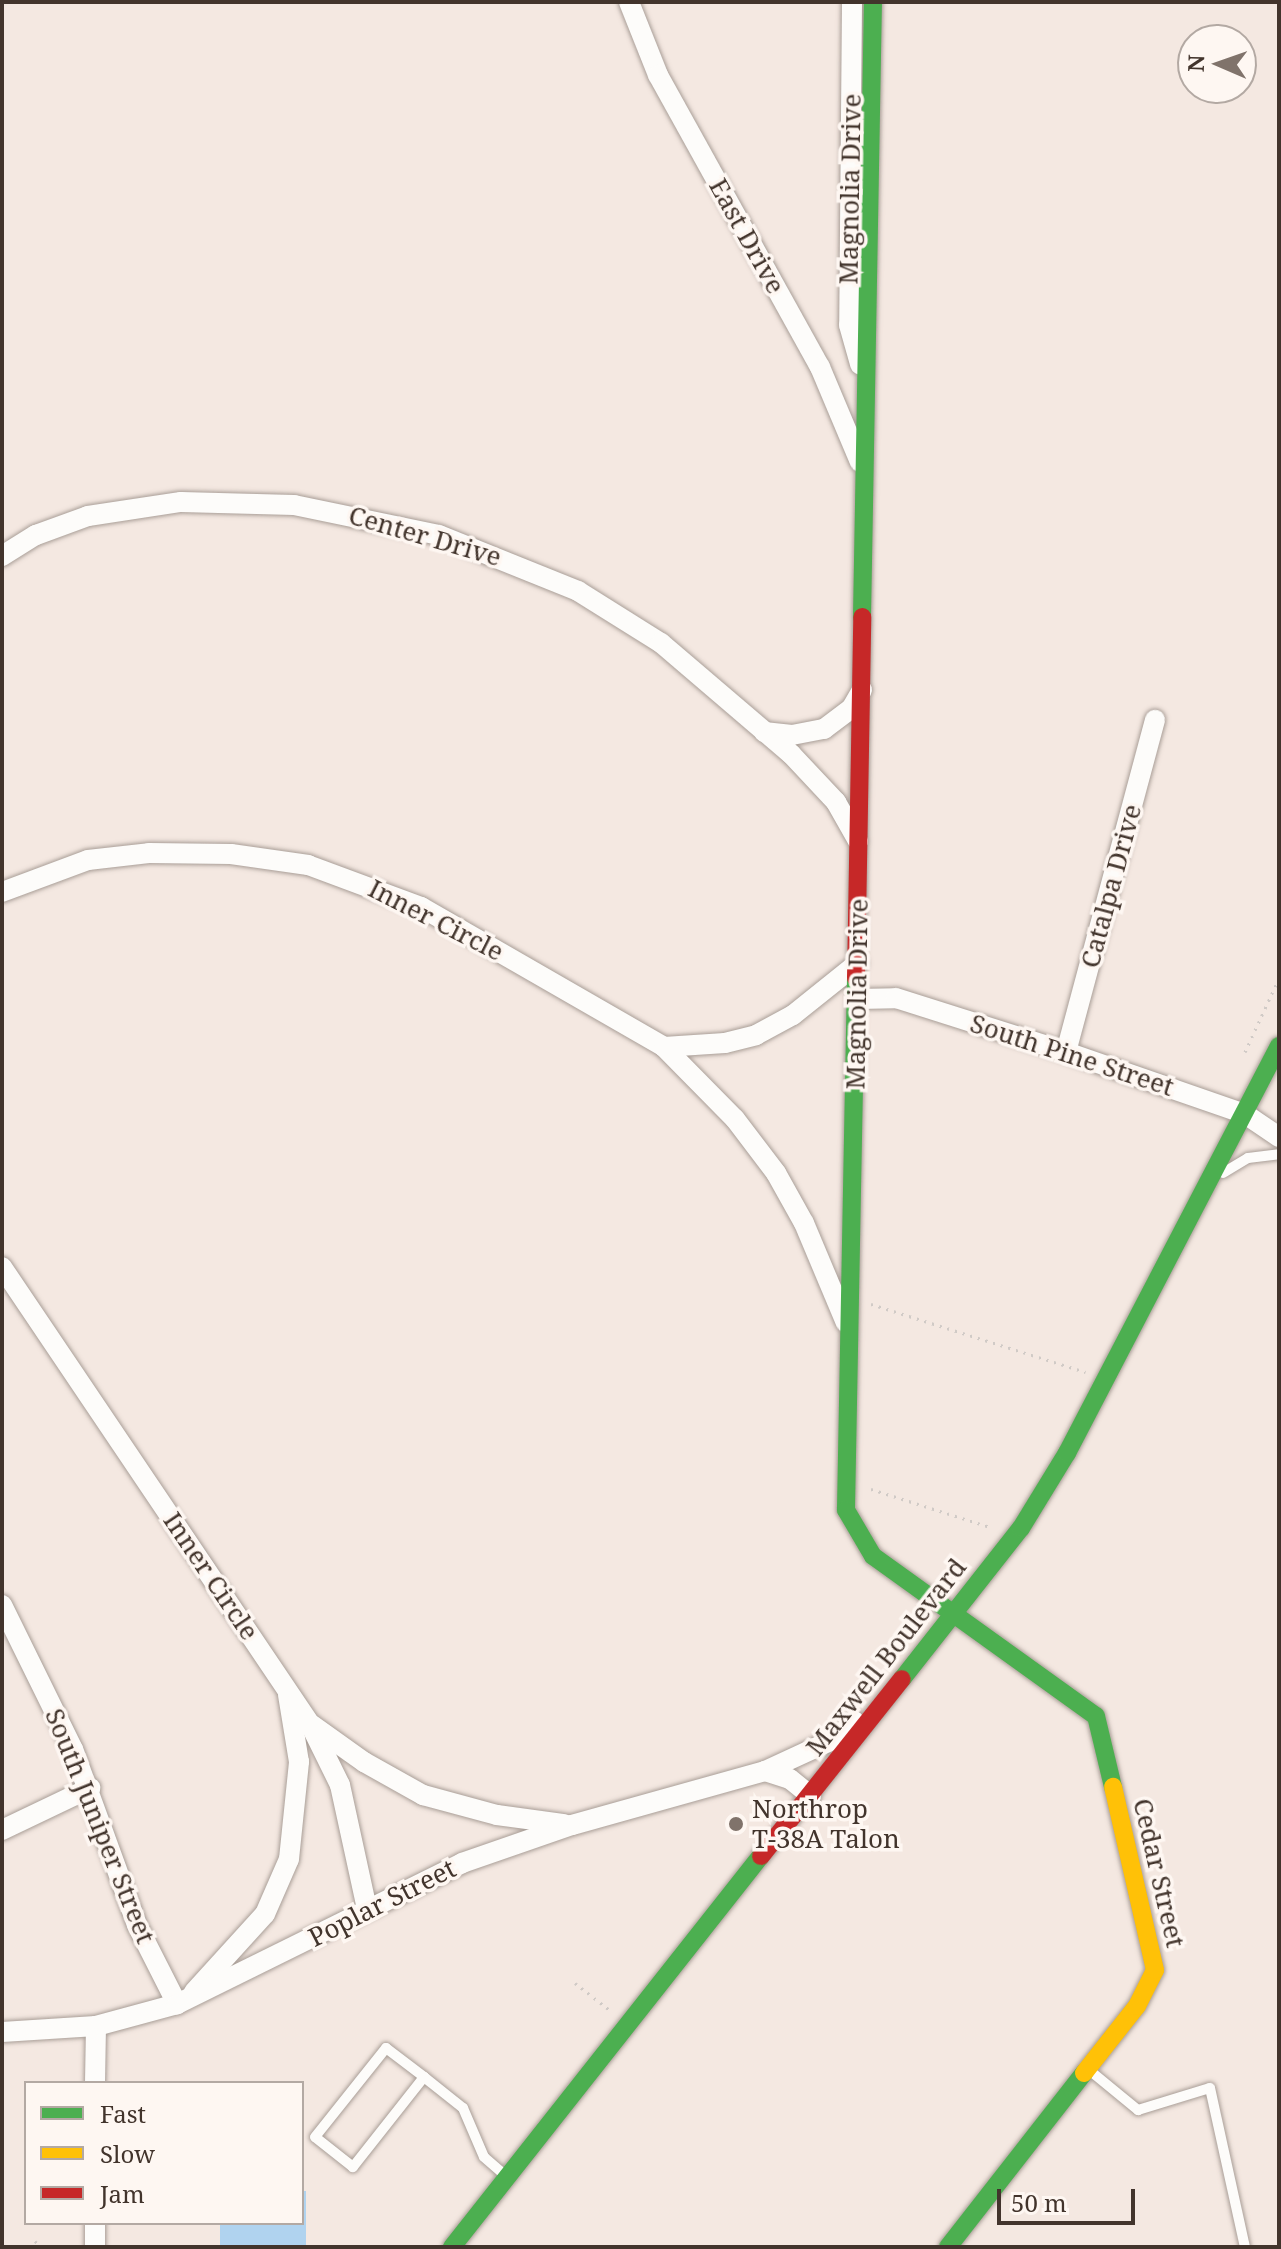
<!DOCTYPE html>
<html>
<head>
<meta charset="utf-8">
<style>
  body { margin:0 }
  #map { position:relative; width:1281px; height:2249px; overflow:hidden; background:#f4e8e1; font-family:"Noto Serif",serif }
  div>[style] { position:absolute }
  .water>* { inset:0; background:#b0d3ef }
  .path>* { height:3px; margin-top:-1.5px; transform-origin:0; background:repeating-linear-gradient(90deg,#d0cac6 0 2px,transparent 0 8px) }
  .roads { filter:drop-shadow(0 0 2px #a99e97) drop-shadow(0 0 2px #a99e97) }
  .lane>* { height:10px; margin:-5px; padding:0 5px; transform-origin:5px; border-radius:5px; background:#fdfcfa }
  .street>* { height:20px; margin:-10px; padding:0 10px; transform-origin:10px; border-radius:10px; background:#fdfcfa }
  .fast>* { height:18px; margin:-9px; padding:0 9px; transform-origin:9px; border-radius:9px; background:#4caf50 }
  .slow>* { height:18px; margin:-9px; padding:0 9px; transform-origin:9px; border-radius:9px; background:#ffc107 }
  .jam>* { height:18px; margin:-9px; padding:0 9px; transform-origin:9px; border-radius:9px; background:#c62828 }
  .dots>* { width:22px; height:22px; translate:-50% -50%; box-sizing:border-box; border:4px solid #fef7f2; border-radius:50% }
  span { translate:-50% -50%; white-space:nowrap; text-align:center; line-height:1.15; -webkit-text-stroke:7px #fef7f2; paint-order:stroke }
  .street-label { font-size:26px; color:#42342c }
  .poi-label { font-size:26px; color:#42342c }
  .left { translate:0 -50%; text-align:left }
  .frame { position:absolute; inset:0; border:4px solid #42342c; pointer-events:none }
  .legend { position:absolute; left:24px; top:2081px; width:280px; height:144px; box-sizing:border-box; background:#fef7f2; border:2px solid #b3a9a3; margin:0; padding:10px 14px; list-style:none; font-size:24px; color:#42342c }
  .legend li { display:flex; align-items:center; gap:16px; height:40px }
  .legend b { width:40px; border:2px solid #b3a9a3 }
  .north { position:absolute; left:1177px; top:24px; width:80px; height:80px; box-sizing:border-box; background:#fef7f2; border:2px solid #b3a9a3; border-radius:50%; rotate:272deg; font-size:22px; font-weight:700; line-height:32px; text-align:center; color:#42342c }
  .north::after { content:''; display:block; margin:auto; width:28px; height:36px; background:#80736b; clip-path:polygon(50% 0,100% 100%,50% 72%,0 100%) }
  .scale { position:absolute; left:997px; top:2189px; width:138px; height:36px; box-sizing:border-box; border:4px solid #42342c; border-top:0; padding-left:10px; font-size:24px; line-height:28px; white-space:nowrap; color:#42342c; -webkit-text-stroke:6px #fef7f2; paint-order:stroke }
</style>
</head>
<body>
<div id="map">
  <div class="water">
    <i style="clip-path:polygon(302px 2191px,306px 2191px,306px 2247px,220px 2247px,220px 2223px,302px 2223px)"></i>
  </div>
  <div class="path">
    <i style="left:1245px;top:1052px;width:81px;rotate:-65.3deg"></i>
    <i style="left:871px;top:1304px;width:225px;rotate:17.6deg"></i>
    <i style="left:871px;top:1489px;width:125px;rotate:17.7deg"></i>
    <i style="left:575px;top:1983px;width:46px;rotate:37.9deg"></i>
    <i style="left:35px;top:2241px;width:8px;rotate:45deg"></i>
  </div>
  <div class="roads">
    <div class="lane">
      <i style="left:1223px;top:1173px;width:29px;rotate:-31deg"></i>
      <i style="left:1248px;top:1158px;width:31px;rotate:-7deg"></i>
      <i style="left:1088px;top:2069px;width:65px;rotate:39.4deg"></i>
      <i style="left:1138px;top:2110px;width:75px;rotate:-17deg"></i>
      <i style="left:1210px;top:2088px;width:163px;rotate:77.6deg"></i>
      <i style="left:424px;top:2077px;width:115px;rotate:128.3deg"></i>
      <i style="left:353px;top:2167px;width:48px;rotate:-141.7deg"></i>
      <i style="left:315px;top:2137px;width:114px;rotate:-51.4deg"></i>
      <i style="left:386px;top:2048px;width:48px;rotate:37.3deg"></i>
      <i style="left:424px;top:2077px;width:50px;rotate:38.5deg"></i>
      <i style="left:463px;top:2108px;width:53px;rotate:66.8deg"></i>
      <i style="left:484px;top:2157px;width:29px;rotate:41deg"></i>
    </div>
    <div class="street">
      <i style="left:629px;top:2px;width:79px;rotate:68.3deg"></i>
      <i style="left:658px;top:75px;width:334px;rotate:61deg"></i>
      <i style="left:820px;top:367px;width:103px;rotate:67.2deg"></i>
      <i style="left:852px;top:2px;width:323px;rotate:90.5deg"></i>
      <i style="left:849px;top:325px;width:41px;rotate:74.2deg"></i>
      <i style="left:2px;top:556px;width:40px;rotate:-32deg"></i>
      <i style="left:36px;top:535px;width:55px;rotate:-20.1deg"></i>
      <i style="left:88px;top:516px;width:94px;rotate:-8.6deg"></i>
      <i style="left:181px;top:502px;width:113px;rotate:1.5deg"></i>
      <i style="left:294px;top:505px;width:148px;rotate:11.7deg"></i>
      <i style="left:439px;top:535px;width:150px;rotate:21.9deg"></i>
      <i style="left:578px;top:591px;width:98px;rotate:32.1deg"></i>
      <i style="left:661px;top:643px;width:171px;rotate:40.5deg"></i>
      <i style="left:791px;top:754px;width:66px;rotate:46.8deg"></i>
      <i style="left:836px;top:802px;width:45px;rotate:60.6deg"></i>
      <i style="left:764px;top:732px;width:28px;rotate:6deg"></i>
      <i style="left:792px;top:735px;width:33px;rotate:-11deg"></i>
      <i style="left:824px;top:729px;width:34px;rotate:-37deg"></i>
      <i style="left:851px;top:709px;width:22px;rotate:-60deg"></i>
      <i style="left:2px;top:892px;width:92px;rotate:-20.4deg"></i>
      <i style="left:88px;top:860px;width:61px;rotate:-6.5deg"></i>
      <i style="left:149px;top:853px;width:82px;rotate:0.7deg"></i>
      <i style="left:231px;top:854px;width:78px;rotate:8.1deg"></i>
      <i style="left:308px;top:865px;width:121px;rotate:20.4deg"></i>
      <i style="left:421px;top:907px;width:280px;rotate:29.9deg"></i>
      <i style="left:664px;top:1047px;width:61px;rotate:-3.8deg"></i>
      <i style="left:725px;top:1043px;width:32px;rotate:-14deg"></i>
      <i style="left:756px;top:1035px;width:42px;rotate:-28.4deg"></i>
      <i style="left:793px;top:1015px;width:83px;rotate:-38.7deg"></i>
      <i style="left:857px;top:999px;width:39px;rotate:-1deg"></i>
      <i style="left:896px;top:998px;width:178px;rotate:17.6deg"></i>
      <i style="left:1066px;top:1052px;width:189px;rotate:19.1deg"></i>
      <i style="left:1245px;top:1114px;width:41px;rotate:34.1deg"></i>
      <i style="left:664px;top:1047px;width:101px;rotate:45.4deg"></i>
      <i style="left:735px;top:1119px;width:68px;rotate:52.8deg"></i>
      <i style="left:776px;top:1173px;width:57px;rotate:60.8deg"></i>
      <i style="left:804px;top:1223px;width:108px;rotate:67.2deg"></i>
      <i style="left:1066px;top:1052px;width:344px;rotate:-75deg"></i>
      <i style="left:2px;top:1267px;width:551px;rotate:56.02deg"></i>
      <i style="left:310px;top:1724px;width:68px;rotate:63.8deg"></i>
      <i style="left:340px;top:1785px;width:127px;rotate:77.7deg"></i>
      <i style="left:2px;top:1605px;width:161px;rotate:63.8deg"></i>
      <i style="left:73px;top:1749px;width:187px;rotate:70deg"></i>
      <i style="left:137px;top:1925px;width:89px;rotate:63.1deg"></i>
      <i style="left:312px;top:1725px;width:64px;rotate:35.4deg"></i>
      <i style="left:364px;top:1762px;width:68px;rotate:29.2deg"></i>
      <i style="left:423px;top:1795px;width:77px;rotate:15.1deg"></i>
      <i style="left:497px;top:1815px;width:68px;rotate:7.7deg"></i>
      <i style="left:765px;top:1771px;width:81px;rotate:-24.7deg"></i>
      <i style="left:839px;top:1737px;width:22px;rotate:-47deg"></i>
      <i style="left:2px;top:1830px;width:98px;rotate:-25.5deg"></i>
      <i style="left:194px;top:1992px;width:105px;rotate:-47.7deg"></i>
      <i style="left:265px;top:1914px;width:60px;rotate:-66.4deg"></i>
      <i style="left:289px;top:1859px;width:98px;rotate:-84.1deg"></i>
      <i style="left:299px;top:1762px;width:68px;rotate:-99.3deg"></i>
      <i style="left:2px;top:2032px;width:94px;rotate:-3.7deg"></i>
      <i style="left:96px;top:2026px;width:84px;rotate:-15.2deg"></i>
      <i style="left:177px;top:2004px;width:318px;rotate:-26.3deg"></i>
      <i style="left:462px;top:1863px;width:116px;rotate:-19.1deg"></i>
      <i style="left:572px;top:1825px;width:200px;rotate:-15.6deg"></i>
      <i style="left:765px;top:1771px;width:26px;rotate:18deg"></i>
      <i style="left:790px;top:1779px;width:27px;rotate:39deg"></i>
      <i style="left:95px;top:2083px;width:57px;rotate:-89deg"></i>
      <i style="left:95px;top:2223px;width:24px;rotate:90deg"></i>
    </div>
    <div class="fast">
      <i style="left:862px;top:617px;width:615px;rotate:-88.98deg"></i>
      <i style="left:856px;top:978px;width:532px;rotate:91.08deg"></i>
      <i style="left:846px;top:1510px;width:53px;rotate:59.6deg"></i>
      <i style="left:873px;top:1556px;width:274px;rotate:35.7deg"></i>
      <i style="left:1096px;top:1716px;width:73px;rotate:76.5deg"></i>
      <i style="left:902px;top:1679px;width:192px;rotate:-51.8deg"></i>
      <i style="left:1021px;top:1528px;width:88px;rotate:-58.5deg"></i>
      <i style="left:1067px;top:1453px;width:459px;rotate:-62.5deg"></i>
      <i style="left:452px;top:2247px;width:498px;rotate:-51.7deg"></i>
      <i style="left:948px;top:2247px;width:221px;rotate:-52deg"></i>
    </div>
    <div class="slow">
      <i style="left:1084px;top:2073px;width:85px;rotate:-51.7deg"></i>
      <i style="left:1137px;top:2006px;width:40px;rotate:-63.4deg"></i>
      <i style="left:1155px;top:1970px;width:188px;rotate:-102.9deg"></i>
    </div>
    <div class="jam">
      <i style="left:856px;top:978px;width:361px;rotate:-89deg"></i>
      <i style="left:761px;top:1856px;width:226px;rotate:-51.5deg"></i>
    </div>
  </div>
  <div class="dots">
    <i style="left:736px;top:1824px;background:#80736b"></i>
  </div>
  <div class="street-label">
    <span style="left:850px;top:189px;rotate:-89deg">Magnolia Drive</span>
    <span style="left:747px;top:236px;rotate:61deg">East Drive</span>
    <span style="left:425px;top:536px;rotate:16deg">Center Drive</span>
    <span style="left:1111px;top:886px;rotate:-75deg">Catalpa Drive</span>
    <span style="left:436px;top:920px;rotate:27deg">Inner Circle</span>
    <span style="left:857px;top:994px;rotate:-89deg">Magnolia Drive</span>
    <span style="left:1072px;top:1055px;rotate:18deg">South Pine Street</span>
    <span style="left:211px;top:1576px;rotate:56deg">Inner Circle</span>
    <span style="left:886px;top:1657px;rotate:-52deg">Maxwell Boulevard</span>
    <span style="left:100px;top:1826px;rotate:68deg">South Juniper Street</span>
    <span style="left:1159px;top:1873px;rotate:77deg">Cedar Street</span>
    <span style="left:382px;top:1903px;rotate:-27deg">Poplar Street</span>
  </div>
  <div class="poi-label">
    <span class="left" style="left:752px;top:1824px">Northrop<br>T-38A Talon</span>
  </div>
  <div class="frame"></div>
  <ul class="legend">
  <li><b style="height:10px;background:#4caf50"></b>Fast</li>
  <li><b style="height:10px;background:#ffc107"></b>Slow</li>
  <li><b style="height:10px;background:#c62828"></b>Jam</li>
  </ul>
  <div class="north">N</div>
  <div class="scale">50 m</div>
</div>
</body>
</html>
